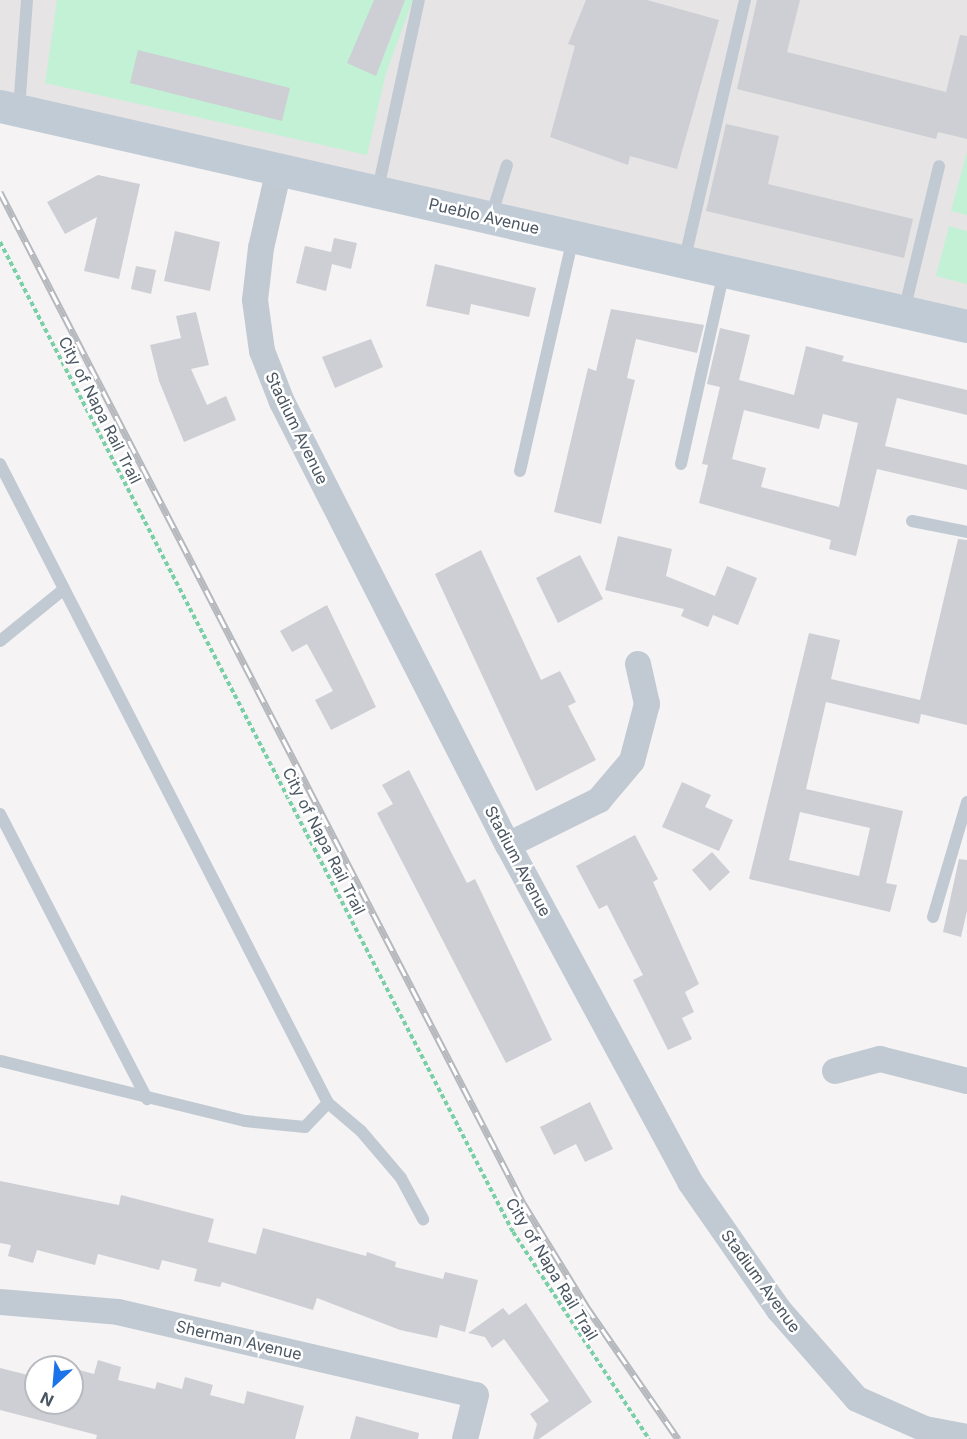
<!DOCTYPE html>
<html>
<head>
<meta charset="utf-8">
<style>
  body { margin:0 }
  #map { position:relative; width:967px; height:1439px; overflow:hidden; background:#f5f3f3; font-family:Inter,sans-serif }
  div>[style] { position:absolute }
  .education>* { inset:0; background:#e6e4e5 }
  .green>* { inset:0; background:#c3f1d5 }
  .building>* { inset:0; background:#cdcfd5 }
  .path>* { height:4px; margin-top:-2px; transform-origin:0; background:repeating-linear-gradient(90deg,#7ad0a6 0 4.5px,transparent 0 7.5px) }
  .lane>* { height:12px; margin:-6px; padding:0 6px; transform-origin:6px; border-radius:6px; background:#c1cad2 }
  .street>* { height:26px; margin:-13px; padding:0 13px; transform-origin:13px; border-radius:13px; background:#c1cad2 }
  .secondary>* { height:33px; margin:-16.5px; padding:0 16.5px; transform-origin:16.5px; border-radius:16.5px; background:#c1cbd6 }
  .rail>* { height:7px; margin-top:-3.5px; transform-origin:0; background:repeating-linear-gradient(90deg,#fff 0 14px,#b5b8bd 0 28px); box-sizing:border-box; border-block:2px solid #b5b8bd }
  span { translate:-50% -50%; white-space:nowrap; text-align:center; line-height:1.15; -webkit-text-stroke:5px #fff; paint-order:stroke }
  .street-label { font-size:16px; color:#4a5661 }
  .north { position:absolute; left:24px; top:1355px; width:60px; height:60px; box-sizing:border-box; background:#fff; border:2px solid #b7bbc0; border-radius:50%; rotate:206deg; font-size:16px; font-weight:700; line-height:24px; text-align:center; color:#4a5661 }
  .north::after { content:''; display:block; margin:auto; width:21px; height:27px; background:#1a73e8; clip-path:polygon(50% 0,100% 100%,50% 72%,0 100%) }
</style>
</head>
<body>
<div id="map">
  <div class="education">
    <i style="clip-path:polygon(0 0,967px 0,967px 326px,0 106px)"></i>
  </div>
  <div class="green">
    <i style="clip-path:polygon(57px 0,413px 0,386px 73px,367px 155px,45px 83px)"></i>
    <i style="clip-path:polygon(967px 152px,967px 215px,951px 211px)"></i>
    <i style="clip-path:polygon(949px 226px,967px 231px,967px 284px,936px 276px)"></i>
  </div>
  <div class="building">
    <i style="clip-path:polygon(374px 0,405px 0,376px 76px,347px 63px)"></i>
    <i style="clip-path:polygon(586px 0,647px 0,719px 20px,677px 169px,630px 156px,628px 165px,550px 137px,575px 46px,568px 44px)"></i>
    <i style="clip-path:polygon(757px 0,800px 0,787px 52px,946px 92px,960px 35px,967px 36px,967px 139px,938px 132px,936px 139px,737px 89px)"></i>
    <i style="clip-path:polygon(138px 50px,290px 88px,282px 121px,130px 83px)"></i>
    <i style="clip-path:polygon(726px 124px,779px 136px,768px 184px,913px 219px,904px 258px,706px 211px)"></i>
    <i style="clip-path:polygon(98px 175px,140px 184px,119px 279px,84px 271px,97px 217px,65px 234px,47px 202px)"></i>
    <i style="clip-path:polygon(175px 231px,220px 242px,210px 291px,164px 281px)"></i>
    <i style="clip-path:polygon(334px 238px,357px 243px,351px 269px,332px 264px,326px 291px,296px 283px,305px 246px,331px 252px)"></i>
    <i style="clip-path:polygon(435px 264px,536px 288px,529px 317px,471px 304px,469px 315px,426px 306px)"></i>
    <i style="clip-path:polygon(136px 266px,156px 270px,151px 294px,131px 289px)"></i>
    <i style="clip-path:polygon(611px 309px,704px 325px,697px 353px,636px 339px,627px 378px,635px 380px,601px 524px,554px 512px,588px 368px,596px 371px)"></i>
    <i style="clip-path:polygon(196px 312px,209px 365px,191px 369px,207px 405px,226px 396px,236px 420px,184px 442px,159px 381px,150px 345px,181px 338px,176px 316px)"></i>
    <i style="clip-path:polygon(evenodd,720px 328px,750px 335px,739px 380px,794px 395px,806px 346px,844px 356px,842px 361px,967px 390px,967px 415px,897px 398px,885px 446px,967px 465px,967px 490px,877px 469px,856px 556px,829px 549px,831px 540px,699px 503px,708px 465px,702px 464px,720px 387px,707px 384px,720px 328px,744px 410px,819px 429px,823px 414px,858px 423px,839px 507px,761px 487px,766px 468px,732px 459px,744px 410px)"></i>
    <i style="clip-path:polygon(371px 339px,383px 367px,335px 388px,322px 357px)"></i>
    <i style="clip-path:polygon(618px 536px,672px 549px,666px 576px,715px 596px,727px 566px,757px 578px,738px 625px,713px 615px,708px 627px,681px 616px,684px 609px,605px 590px)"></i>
    <i style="clip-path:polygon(evenodd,958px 539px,967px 540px,967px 725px,921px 714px,919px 724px,826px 702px,806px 789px,903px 811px,886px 883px,897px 885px,890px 912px,749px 879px,809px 633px,840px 640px,831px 679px,920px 700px,958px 539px,800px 812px,870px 828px,859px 876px,789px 860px,800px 812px)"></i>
    <i style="clip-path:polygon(481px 550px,541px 680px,560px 671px,576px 702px,568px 706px,596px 760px,536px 791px,435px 574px)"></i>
    <i style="clip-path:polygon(580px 555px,603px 599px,558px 623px,536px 578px)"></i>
    <i style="clip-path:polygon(327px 605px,376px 707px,331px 730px,315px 700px,333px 691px,307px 644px,292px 652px,280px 631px)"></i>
    <i style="clip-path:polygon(409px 770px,467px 883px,475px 879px,552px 1040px,506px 1063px,377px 813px,393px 804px,382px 785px)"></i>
    <i style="clip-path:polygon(682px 782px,711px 795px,705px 807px,733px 820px,719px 851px,662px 827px)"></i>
    <i style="clip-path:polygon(635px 835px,658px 879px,653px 882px,699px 984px,685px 992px,694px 1012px,682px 1018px,692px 1039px,668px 1050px,633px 980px,643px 975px,607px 905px,599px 909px,576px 866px)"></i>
    <i style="clip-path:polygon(712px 852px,730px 872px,710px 891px,692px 870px)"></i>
    <i style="clip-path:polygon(959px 859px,967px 860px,967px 911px,961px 937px,943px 932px)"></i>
    <i style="clip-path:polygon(590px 1102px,613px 1149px,585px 1162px,576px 1144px,554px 1155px,540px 1127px)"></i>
    <i style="clip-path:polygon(0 1181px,119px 1205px,121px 1195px,214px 1219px,208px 1242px,256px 1254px,263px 1228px,366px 1256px,367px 1252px,396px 1262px,395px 1267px,443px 1279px,445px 1272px,478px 1280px,465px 1332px,440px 1325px,437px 1338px,400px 1330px,317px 1298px,313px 1310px,222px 1282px,220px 1287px,194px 1281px,197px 1269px,162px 1260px,159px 1270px,98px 1254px,95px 1265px,37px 1250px,33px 1263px,8px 1256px,11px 1245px,0 1243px)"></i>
    <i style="clip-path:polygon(526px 1303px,592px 1402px,539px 1439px,533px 1439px,537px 1424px,530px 1414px,549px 1401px,504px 1339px,492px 1348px,485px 1337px,468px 1333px,503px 1308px,509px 1315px)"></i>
    <i style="clip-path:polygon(98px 1360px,121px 1367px,118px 1380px,155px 1389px,157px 1382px,182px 1389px,185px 1377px,213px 1385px,210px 1395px,244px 1404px,247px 1391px,304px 1406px,295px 1439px,96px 1439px,97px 1435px,0 1410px,0 1368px,36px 1377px,36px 1403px,72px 1403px,72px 1368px,94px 1374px)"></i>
    <i style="clip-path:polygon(356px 1416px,419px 1433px,418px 1439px,350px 1439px)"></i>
  </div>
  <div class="path">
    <i style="left:0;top:242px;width:1115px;rotate:62.61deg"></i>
    <i style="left:513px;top:1232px;width:248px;rotate:56.7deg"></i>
  </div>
  <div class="lane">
    <i style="left:19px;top:109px;width:109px;rotate:-85.8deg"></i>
    <i style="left:378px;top:189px;width:193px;rotate:-77.8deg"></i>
    <i style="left:491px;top:217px;width:54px;rotate:-72.9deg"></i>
    <i style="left:684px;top:262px;width:269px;rotate:-76.9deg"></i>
    <i style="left:904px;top:311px;width:149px;rotate:-76.4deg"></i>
    <i style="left:0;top:464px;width:718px;rotate:62.83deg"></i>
    <i style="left:328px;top:1103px;width:33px;rotate:134deg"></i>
    <i style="left:305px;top:1127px;width:60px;rotate:-174.3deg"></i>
    <i style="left:245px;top:1121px;width:252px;rotate:-166.2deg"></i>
    <i style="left:681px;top:464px;width:197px;rotate:-77.4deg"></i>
    <i style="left:520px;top:471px;width:239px;rotate:-77.2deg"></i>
    <i style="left:912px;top:521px;width:56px;rotate:11.3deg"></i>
    <i style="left:0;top:641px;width:82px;rotate:-39.1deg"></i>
    <i style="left:0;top:814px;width:321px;rotate:62.7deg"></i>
    <i style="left:933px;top:917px;width:120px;rotate:-73.5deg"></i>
    <i style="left:328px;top:1103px;width:43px;rotate:40.3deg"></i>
    <i style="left:361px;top:1131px;width:62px;rotate:49.6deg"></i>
    <i style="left:401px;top:1178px;width:47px;rotate:61.8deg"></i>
  </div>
  <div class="street">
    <i style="left:279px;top:169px;width:81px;rotate:102.8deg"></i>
    <i style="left:261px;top:248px;width:52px;rotate:96.6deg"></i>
    <i style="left:255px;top:300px;width:51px;rotate:82.2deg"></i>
    <i style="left:262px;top:351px;width:55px;rotate:68.6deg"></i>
    <i style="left:282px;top:402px;width:497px;rotate:63deg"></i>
    <i style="left:508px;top:845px;width:383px;rotate:61.6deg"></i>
    <i style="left:690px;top:1182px;width:156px;rotate:55.2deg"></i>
    <i style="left:779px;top:1310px;width:118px;rotate:48.8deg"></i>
    <i style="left:857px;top:1399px;width:74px;rotate:23.8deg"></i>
    <i style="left:925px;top:1429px;width:43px;rotate:10.8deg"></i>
    <i style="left:508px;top:845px;width:102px;rotate:-26.3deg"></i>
    <i style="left:599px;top:800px;width:51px;rotate:-49.8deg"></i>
    <i style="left:632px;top:761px;width:59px;rotate:-75.3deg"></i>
    <i style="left:647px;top:704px;width:41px;rotate:-102.7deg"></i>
    <i style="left:835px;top:1071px;width:47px;rotate:-14.9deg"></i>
    <i style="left:880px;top:1059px;width:90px;rotate:14.2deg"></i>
    <i style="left:0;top:1302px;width:118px;rotate:4.8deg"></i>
    <i style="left:118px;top:1312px;width:367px;rotate:13.1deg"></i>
    <i style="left:476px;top:1395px;width:45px;rotate:104deg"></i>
  </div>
  <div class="secondary">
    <i style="left:0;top:106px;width:992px;rotate:12.82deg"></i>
  </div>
  <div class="rail">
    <i style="left:0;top:192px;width:1138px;rotate:62.65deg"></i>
    <i style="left:523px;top:1203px;width:121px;rotate:58.5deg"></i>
    <i style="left:586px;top:1306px;width:162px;rotate:55.3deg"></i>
  </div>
  <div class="street-label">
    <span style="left:484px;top:216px;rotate:13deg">Pueblo Avenue</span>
    <span style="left:100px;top:410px;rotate:63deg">City of Napa Rail Trail</span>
    <span style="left:297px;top:428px;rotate:64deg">Stadium Avenue</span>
    <span style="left:324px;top:841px;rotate:63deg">City of Napa Rail Trail</span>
    <span style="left:518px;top:861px;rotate:62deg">Stadium Avenue</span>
    <span style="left:552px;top:1269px;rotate:59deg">City of Napa Rail Trail</span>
    <span style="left:761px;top:1281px;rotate:54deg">Stadium Avenue</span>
    <span style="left:239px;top:1340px;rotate:13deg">Sherman Avenue</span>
  </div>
  <div class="north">N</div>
</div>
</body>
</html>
